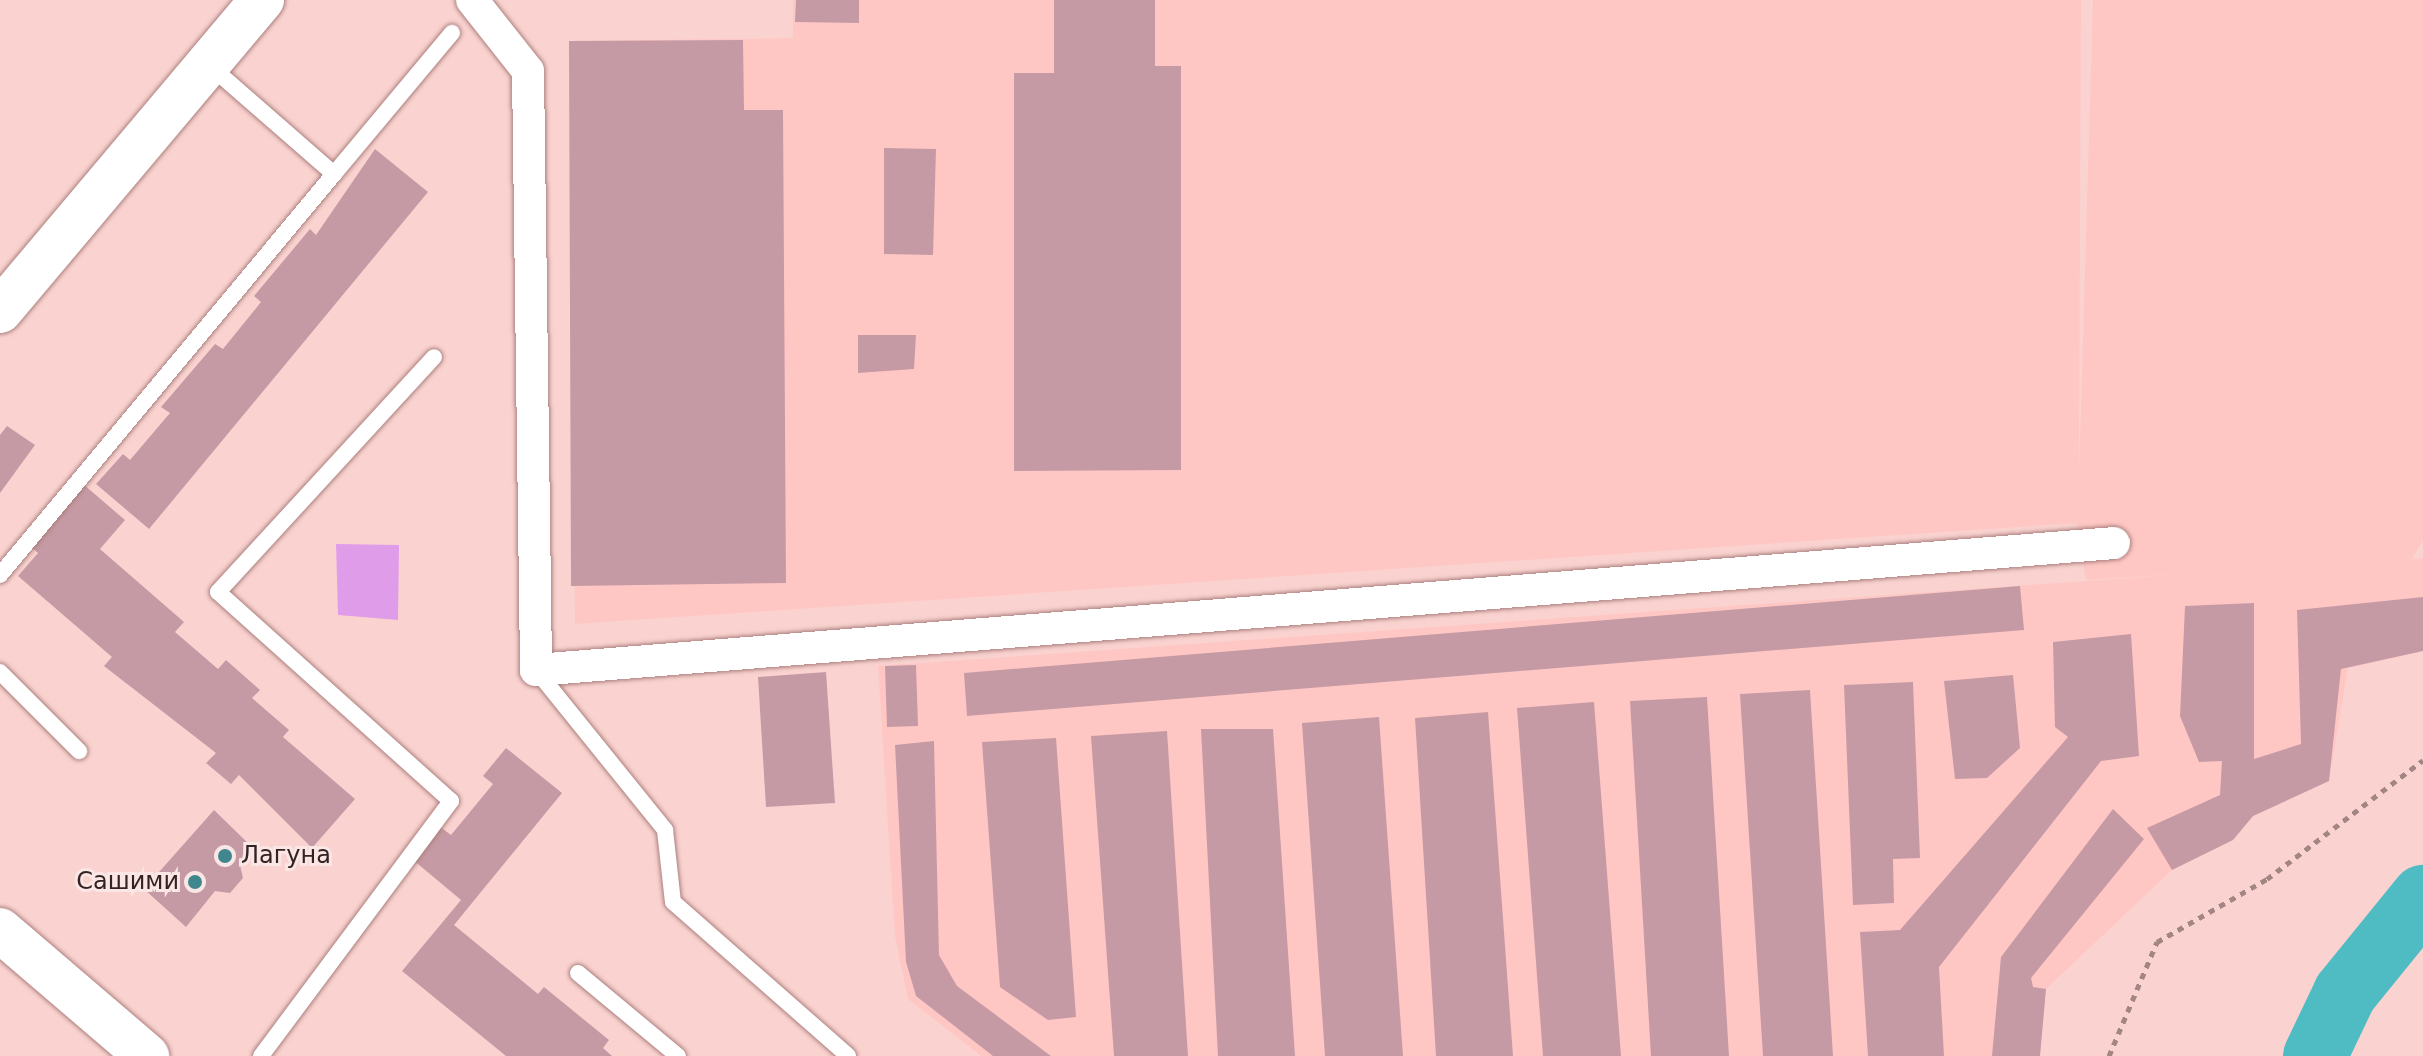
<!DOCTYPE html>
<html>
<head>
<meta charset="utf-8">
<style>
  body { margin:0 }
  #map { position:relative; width:2423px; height:1056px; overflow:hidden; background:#fad3d1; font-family:"DejaVu Sans",sans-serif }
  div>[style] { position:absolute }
  .built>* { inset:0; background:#ffc7c4 }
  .green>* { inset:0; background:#df9de9 }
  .river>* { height:64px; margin:-32px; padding:0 32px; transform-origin:32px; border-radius:32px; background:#4fbbc3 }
  .building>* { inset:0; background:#c69aa5 }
  .path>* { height:5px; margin-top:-2.5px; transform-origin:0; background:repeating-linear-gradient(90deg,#a38684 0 6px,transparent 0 12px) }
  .roads { filter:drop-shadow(0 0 2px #ac807e) drop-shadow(0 0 2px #ac807e) }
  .lane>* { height:16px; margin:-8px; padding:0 8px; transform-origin:8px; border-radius:8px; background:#fff }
  .street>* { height:32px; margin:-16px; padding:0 16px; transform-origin:16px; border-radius:16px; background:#fff }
  .secondary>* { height:44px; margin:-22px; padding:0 22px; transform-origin:22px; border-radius:22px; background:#fff }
  .dots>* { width:22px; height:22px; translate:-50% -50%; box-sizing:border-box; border:4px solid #f9e6e5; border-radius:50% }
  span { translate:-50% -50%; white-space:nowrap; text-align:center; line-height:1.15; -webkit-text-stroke:6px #f9e6e5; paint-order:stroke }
  .poi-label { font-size:24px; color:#352323 }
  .left { translate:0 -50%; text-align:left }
  .right { translate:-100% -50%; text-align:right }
</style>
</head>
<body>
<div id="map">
  <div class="built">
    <i style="clip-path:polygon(793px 0,2081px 0,2079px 473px,2093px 0,2423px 0,2423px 540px,2412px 559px,2423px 558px,2423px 651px,2348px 668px,2329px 781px,2253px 816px,2233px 840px,2172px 870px,2046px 989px,2040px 1056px,981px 1056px,908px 999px,895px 937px,878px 666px,2199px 573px,2086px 580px,2077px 523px,575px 624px,569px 41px,793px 38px)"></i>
  </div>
  <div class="green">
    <i style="clip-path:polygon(336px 544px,399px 545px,398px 620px,338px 615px)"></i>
  </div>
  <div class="river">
    <i style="left:2315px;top:1056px;width:70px;rotate:-64.5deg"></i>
    <i style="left:2345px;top:993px;width:124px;rotate:-50.9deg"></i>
  </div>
  <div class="building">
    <i style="clip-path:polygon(796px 0,859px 0,859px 23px,795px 22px)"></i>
    <i style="clip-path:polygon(1054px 0,1155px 0,1155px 66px,1181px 66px,1181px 470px,1014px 471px,1014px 73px,1054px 73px)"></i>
    <i style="clip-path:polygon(743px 40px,744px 110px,783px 110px,786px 583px,571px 586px,569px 41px)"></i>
    <i style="clip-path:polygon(884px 148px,936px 149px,933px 255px,884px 254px)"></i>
    <i style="clip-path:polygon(375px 149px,428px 192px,149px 529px,96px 484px,123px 454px,130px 460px,170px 413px,161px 407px,215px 344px,223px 349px,261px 302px,254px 296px,310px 229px,316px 235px)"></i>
    <i style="clip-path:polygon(858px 335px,916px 335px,914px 369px,858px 373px)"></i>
    <i style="clip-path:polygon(7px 426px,35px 445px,0 493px,0 435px)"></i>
    <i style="clip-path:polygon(83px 484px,125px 520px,100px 549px,184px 622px,175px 632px,218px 669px,226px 660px,260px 690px,252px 698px,289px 730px,283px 737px,355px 799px,312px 848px,239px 775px,231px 784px,206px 763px,216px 753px,104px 666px,112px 657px,18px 576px,38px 553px,30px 546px)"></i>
    <i style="clip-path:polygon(2020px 586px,2024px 630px,967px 716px,964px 673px)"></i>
    <i style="clip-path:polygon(2423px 597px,2423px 651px,2341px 669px,2329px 781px,2253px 816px,2233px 840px,2172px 870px,2147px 828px,2220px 795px,2222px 761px,2199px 762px,2180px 716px,2185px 606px,2254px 603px,2254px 759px,2301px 744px,2297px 610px)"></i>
    <i style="clip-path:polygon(2131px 634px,2139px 756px,2101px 761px,1939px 967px,1944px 1056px,1868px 1056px,1860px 932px,1900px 930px,2068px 737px,2055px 727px,2053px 642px)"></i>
    <i style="clip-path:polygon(916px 665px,918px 726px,887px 727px,885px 666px)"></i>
    <i style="clip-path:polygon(826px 672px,835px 803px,766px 807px,758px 677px)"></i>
    <i style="clip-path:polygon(2013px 675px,2020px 748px,1987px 778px,1955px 779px,1944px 681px)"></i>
    <i style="clip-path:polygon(1913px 682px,1920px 858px,1893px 859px,1894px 903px,1853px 905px,1844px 685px)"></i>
    <i style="clip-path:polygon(1810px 690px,1833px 1056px,1763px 1056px,1740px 694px)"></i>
    <i style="clip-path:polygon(1707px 697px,1729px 1056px,1651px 1056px,1630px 701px)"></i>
    <i style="clip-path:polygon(1594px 702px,1621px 1056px,1543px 1056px,1517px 708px)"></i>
    <i style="clip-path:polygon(1488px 712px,1513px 1056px,1436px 1056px,1415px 718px)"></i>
    <i style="clip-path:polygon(1379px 717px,1403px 1056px,1325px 1056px,1302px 723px)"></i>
    <i style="clip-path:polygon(1201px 729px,1273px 729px,1295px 1056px,1218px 1056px)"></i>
    <i style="clip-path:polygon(1167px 731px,1188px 1056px,1114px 1056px,1091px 736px)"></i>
    <i style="clip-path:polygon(1056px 738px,1076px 1017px,1048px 1020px,1000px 987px,982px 742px)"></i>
    <i style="clip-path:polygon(934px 741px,939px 955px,957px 986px,1051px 1056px,993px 1056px,916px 996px,906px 962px,895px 745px)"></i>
    <i style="clip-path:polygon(506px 748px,562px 793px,454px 925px,538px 994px,544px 987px,609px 1040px,603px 1048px,612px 1056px,506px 1056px,402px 971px,461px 900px,412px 859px,439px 826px,451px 835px,493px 784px,483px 776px)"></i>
    <i style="clip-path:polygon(2113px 809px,2144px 839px,2031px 978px,2033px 987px,2046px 989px,2040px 1056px,1992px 1056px,2001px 957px)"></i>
    <i style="clip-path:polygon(214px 810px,253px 848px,240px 865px,243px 878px,230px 893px,215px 891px,186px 927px,144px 889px)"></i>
  </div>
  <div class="path">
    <i style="left:2109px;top:1056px;width:124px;rotate:-67.2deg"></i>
    <i style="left:2157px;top:942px;width:127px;rotate:-29.8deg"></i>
    <i style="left:2267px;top:879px;width:196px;rotate:-37.3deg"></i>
  </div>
  <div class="roads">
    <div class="lane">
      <i style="left:334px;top:174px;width:184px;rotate:-50.1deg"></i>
      <i style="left:0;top:575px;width:522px;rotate:-50.21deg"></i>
      <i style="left:334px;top:174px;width:166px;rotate:-138.9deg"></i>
      <i style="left:536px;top:670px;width:206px;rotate:51.1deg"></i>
      <i style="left:665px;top:830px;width:72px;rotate:83.7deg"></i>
      <i style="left:673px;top:902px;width:233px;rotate:41.3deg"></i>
      <i style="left:0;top:672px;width:112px;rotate:45deg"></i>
      <i style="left:578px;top:973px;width:130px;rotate:39.7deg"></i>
      <i style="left:261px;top:1056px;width:318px;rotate:-53.3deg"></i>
      <i style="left:451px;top:801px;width:313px;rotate:-138.1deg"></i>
      <i style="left:218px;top:592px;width:319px;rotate:-47.4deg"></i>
    </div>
    <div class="street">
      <i style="left:472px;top:0;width:90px;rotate:51.7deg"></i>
      <i style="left:528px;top:71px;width:599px;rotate:89.23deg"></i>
      <i style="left:536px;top:670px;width:1583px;rotate:-4.6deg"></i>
    </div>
    <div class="secondary">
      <i style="left:0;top:311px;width:407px;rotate:-49.9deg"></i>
      <i style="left:0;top:930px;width:194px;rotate:40.6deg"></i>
    </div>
  </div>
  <div class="dots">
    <i style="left:225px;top:856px;background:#3f878c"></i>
    <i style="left:195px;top:882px;background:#3f878c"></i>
  </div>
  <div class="poi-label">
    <span class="left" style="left:241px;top:856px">Лагуна</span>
    <span class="right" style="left:179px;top:882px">Сашими</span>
  </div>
</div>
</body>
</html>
